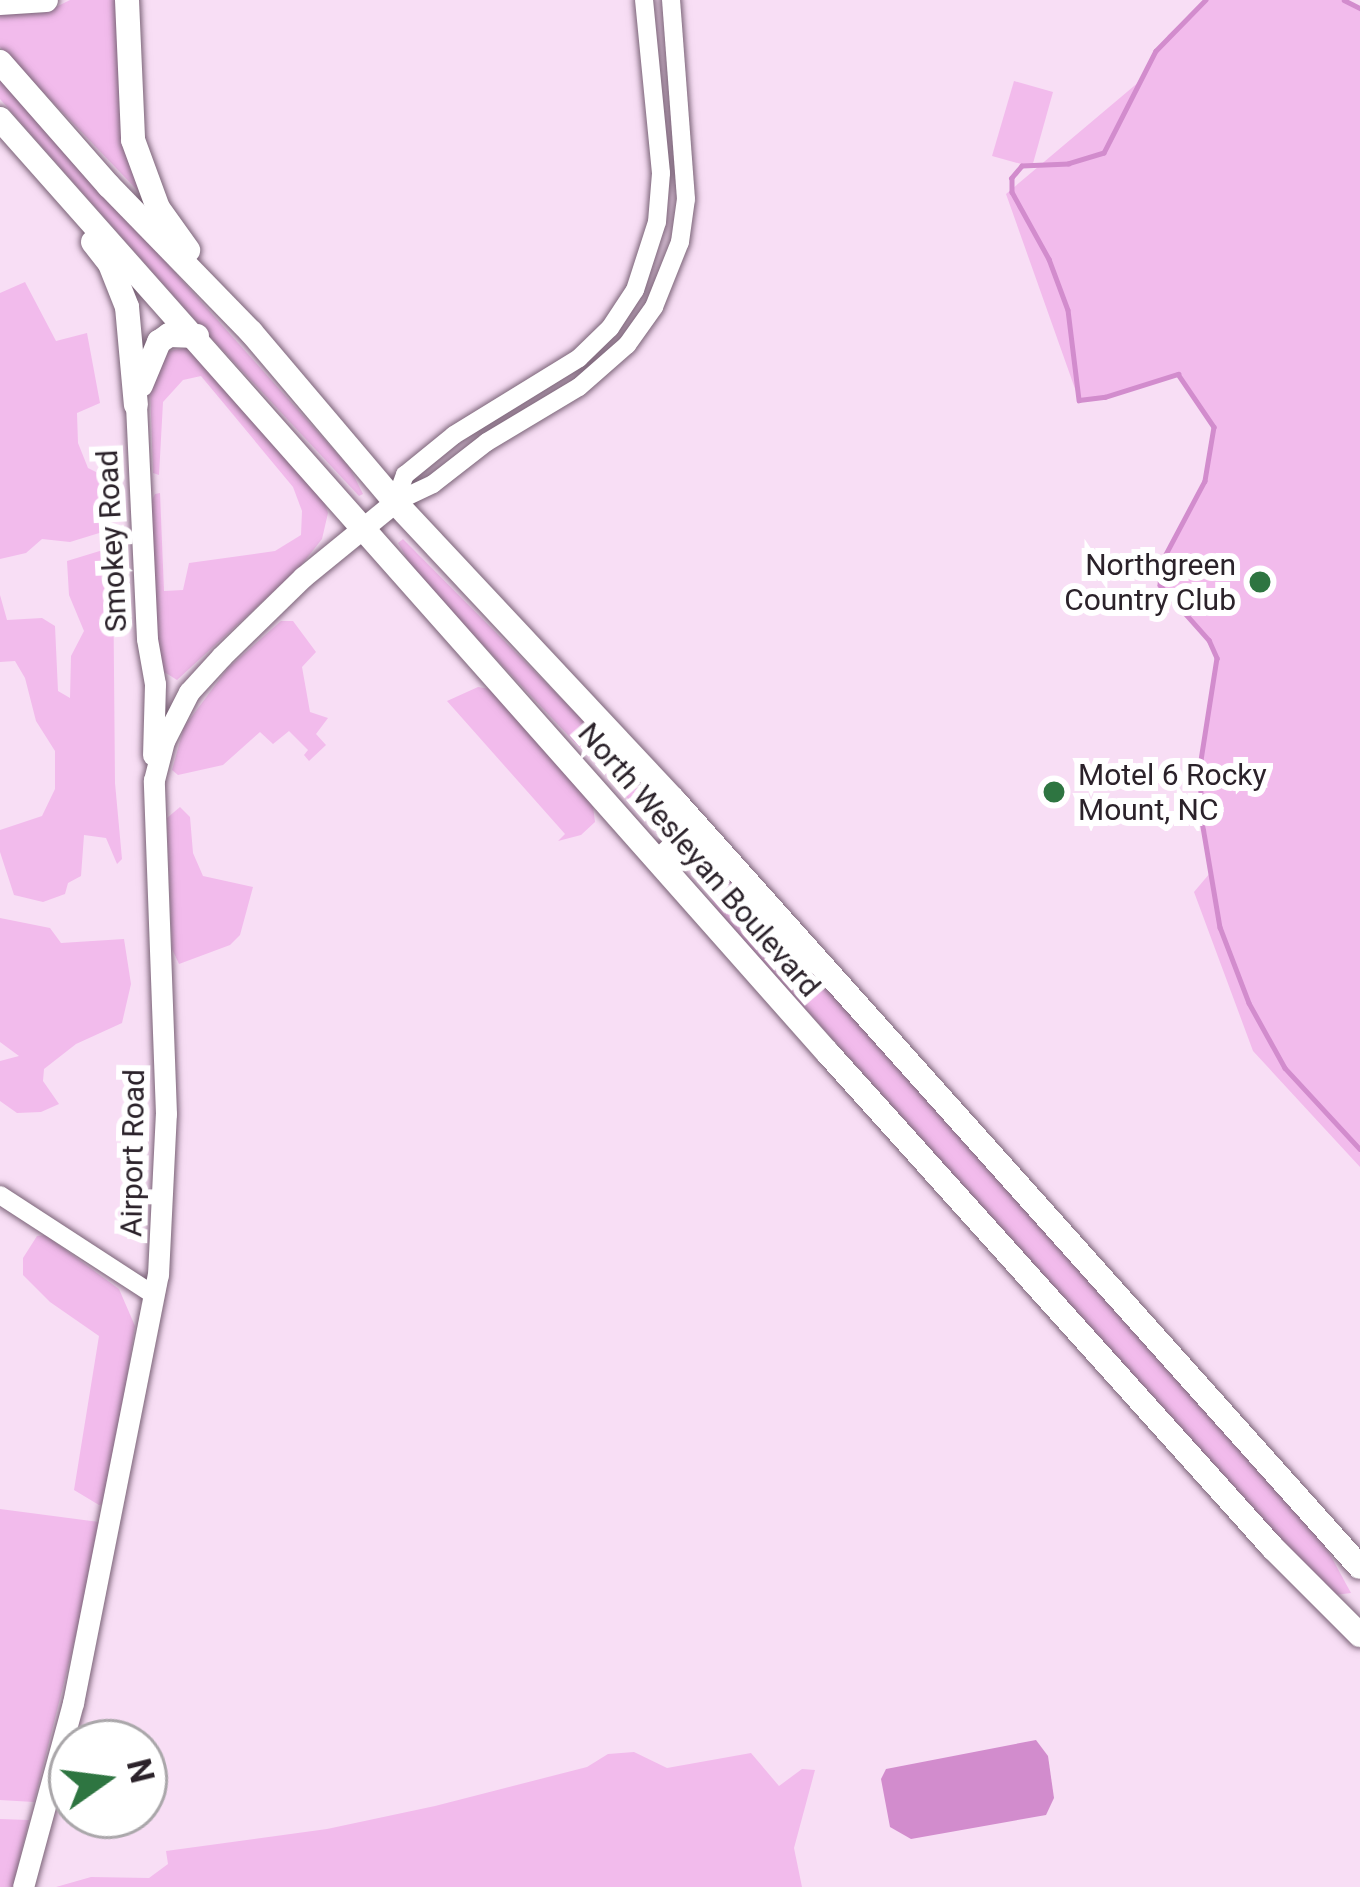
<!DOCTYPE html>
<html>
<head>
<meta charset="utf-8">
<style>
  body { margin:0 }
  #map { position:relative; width:1360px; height:1887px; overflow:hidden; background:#f8def5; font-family:Roboto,sans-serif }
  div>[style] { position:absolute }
  .green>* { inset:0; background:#f2bbec }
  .water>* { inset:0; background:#d28ccd }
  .stream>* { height:4.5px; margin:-2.25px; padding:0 2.25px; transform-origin:2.25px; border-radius:2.25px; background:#d28ccd }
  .roads { filter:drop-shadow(0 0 3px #796276) drop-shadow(0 0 3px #796276) }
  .tertiary>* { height:18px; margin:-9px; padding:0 9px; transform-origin:9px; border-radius:9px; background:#fff }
  .secondary>* { height:21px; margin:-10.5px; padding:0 10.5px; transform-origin:10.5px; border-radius:10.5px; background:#fff }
  .trunk>* { height:24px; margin:-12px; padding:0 12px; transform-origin:12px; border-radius:12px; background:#fff }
  .dots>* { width:33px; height:33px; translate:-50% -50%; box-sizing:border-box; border:6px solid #fff; border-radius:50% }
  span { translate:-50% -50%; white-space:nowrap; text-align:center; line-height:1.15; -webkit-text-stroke:12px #fff; paint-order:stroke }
  .street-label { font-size:30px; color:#2b222a }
  .poi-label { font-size:30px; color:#2b222a }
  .right { translate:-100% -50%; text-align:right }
  .left { translate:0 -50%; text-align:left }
  .north { position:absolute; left:48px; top:1719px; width:120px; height:120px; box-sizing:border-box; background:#fff; border:3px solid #aaa7aa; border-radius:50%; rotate:76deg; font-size:33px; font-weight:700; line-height:48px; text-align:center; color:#2b222a }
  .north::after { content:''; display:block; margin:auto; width:42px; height:54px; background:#2e7541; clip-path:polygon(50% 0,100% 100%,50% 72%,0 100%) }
</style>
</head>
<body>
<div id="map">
  <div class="green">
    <i style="clip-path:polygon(70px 0,119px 0,126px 135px,139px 192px,0 47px,0 14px,44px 13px)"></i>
    <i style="clip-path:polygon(1206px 0,1344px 0,1360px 8px,1360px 1167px,1253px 1051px,1194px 892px,1210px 873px,1200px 767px,1217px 658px,1200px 629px,1166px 598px,1160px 569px,1205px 481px,1214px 427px,1178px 374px,1105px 397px,1079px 400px,1006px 194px,1140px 81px,1168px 35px)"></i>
    <i style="clip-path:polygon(0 77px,350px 468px,363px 494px,359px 496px,203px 329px,0 99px)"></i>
    <i style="clip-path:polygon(1014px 81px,1053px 92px,1032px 167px,992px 156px)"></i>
    <i style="clip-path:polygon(25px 282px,56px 341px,87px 333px,100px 403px,77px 413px,78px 443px,88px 468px,110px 479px,109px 530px,70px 542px,42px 539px,26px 553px,0 559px,0 293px)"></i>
    <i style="clip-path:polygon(193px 347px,323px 499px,328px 513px,322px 539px,299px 568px,177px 680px,158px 668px,151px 502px,155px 494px,160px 493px,164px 591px,183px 590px,189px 563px,275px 551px,301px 535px,302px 511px,293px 487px,201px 376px,183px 380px,163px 402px,159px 475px,153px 473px,150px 385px,168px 351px)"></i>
    <i style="clip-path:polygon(403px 539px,657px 795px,666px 824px,656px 827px,646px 818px,435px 594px,409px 562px,398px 543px)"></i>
    <i style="clip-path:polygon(103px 550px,113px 560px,115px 783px,122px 859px,117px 864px,106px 838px,84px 835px,81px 876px,68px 883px,65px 894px,43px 902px,14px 895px,0 852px,0 830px,42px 816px,55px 789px,55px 751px,36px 721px,25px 678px,15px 661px,0 662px,0 595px,7px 620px,42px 618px,55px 626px,58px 691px,70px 698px,71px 656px,84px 631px,69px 595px,67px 561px)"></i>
    <i style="clip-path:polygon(281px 621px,293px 621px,316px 652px,302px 667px,310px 712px,328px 718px,316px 734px,326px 745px,309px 761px,304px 755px,308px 750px,289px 731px,273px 744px,260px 732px,223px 765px,178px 775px,172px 770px,184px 727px,228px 668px)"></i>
    <i style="clip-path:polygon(478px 687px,496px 690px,592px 799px,595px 822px,581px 835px,558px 841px,565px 834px,447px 701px)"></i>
    <i style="clip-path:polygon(180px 807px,190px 817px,193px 853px,203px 876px,253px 887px,240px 935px,230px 945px,179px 964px,172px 949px,167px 818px)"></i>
    <i style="clip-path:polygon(706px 861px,718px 866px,1326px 1547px,1351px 1593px,1335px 1595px,1304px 1567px,719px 912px,695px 873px,695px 867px)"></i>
    <i style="clip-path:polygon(0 918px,50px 928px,61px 943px,124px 939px,131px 984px,122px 1023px,76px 1044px,44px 1069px,43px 1081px,59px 1104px,41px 1112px,17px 1113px,0 1101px,0 1061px,19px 1056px,0 1042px)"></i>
    <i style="clip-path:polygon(45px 1235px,119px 1289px,135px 1326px,108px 1502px,99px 1505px,74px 1490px,99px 1336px,50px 1302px,23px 1275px,23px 1258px,37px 1236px)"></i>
    <i style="clip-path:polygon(0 1509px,99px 1522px,102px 1531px,34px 1802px,0 1800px)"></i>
    <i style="clip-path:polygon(634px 1752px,667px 1768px,751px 1753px,779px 1786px,802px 1769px,815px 1770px,794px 1848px,802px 1887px,56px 1887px,91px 1877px,149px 1878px,168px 1864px,166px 1851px,327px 1829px,435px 1806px,587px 1767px,608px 1754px)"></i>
    <i style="clip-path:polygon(0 1819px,29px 1820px,13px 1887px,0 1887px)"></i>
  </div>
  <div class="water">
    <i style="clip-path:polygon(1036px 1740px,1048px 1756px,1054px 1798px,1046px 1815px,911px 1839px,890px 1827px,881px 1779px,886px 1769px)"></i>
  </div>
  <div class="stream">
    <i style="left:1206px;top:0;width:71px;rotate:134.4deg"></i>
    <i style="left:1156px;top:51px;width:114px;rotate:117deg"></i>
    <i style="left:1104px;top:153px;width:37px;rotate:163deg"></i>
    <i style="left:1069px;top:164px;width:47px;rotate:177.6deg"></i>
    <i style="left:1022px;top:166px;width:16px;rotate:130deg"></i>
    <i style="left:1012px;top:178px;width:14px;rotate:90deg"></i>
    <i style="left:1012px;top:192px;width:77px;rotate:61.1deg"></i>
    <i style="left:1049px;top:259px;width:54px;rotate:69.6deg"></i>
    <i style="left:1068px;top:310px;width:91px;rotate:83deg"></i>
    <i style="left:1079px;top:400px;width:26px;rotate:-7deg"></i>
    <i style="left:1105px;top:397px;width:77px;rotate:-17.5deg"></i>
    <i style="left:1178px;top:374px;width:64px;rotate:55.8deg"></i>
    <i style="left:1214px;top:427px;width:55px;rotate:99.5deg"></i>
    <i style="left:1205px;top:481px;width:92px;rotate:118deg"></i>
    <i style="left:1162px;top:562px;width:23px;rotate:95deg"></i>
    <i style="left:1160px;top:585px;width:74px;rotate:48.3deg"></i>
    <i style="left:1209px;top:640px;width:20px;rotate:66deg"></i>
    <i style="left:1217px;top:658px;width:110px;rotate:98.9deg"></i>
    <i style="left:1200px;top:767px;width:54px;rotate:87.9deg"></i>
    <i style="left:1202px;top:821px;width:108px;rotate:80.4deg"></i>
    <i style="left:1220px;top:927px;width:81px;rotate:69.1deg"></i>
    <i style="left:1249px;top:1003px;width:74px;rotate:61deg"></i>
    <i style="left:1285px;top:1068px;width:110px;rotate:47.2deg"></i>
    <i style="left:1344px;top:0;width:18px;rotate:27deg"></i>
  </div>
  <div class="roads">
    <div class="tertiary">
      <i style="left:395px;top:502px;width:42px;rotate:-25.3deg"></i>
      <i style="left:433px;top:484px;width:68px;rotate:-37.9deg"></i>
      <i style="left:487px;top:442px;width:107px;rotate:-30.9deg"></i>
      <i style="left:579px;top:387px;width:64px;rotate:-41.2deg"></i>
      <i style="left:627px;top:345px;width:47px;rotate:-54.6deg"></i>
      <i style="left:654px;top:307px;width:70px;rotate:-68.2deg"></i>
      <i style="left:680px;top:242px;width:43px;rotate:-82.1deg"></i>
      <i style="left:686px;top:199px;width:200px;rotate:-94.3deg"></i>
      <i style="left:395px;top:502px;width:29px;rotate:-70deg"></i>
      <i style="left:405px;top:475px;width:63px;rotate:-39.2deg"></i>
      <i style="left:454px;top:435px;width:147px;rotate:-31.6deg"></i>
      <i style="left:579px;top:358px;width:43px;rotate:-44.1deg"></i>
      <i style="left:610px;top:328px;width:45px;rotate:-56.7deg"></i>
      <i style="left:635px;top:290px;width:71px;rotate:-72.1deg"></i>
      <i style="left:657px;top:222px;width:49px;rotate:-85.3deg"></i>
      <i style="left:661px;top:173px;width:174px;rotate:-95.6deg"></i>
      <i style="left:0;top:1195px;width:180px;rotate:33deg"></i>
    </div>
    <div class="secondary">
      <i style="left:136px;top:405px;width:234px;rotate:87.3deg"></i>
      <i style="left:147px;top:639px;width:46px;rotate:79.9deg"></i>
      <i style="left:155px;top:684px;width:71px;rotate:91.6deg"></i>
      <i style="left:23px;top:1887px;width:191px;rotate:-74.8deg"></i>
      <i style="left:73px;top:1703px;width:436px;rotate:-78.8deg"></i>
      <i style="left:158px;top:1275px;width:161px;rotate:-87.2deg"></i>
      <i style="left:166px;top:1114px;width:334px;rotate:-92.1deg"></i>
      <i style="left:154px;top:780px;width:40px;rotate:-75.6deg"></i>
      <i style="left:164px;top:741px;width:55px;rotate:-63deg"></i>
      <i style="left:189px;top:692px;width:49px;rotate:-47.5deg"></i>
      <i style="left:222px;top:656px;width:113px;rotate:-44.3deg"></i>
      <i style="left:303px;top:577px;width:119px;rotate:-39.2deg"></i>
    </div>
    <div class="trunk">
      <i style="left:127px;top:0;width:140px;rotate:87.5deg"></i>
      <i style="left:133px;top:140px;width:72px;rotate:69.8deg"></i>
      <i style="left:158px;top:208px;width:52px;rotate:54.5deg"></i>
      <i style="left:0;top:3px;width:46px;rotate:-3.7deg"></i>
      <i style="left:0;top:62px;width:165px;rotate:48.7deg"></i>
      <i style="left:109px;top:186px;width:204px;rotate:45.8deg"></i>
      <i style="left:251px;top:332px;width:223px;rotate:49.7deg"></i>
      <i style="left:395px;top:502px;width:407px;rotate:46.9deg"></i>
      <i style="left:673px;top:799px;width:1030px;rotate:48.19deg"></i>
      <i style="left:0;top:119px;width:1247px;rotate:48.45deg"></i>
      <i style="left:827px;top:1052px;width:667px;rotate:48.04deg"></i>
      <i style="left:1273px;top:1548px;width:123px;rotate:45deg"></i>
      <i style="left:93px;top:242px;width:28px;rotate:52deg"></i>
      <i style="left:110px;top:264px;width:46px;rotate:68.4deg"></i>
      <i style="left:127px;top:307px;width:98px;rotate:84.8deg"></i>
      <i style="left:141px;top:385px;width:47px;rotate:-67.3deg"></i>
      <i style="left:159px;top:342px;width:12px;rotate:-35deg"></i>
      <i style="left:169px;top:335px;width:28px;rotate:2deg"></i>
      <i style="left:659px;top:861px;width:51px;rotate:-43.4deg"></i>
    </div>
  </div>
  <div class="dots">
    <i style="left:1260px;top:582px;background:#2e7541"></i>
    <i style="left:1054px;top:792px;background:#2e7541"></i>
  </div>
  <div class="street-label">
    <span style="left:112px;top:541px;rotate:-93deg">Smokey Road</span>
    <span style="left:699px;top:860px;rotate:49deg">North Wesleyan Boulevard</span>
    <span style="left:133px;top:1153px;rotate:-89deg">Airport Road</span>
  </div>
  <div class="poi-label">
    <span class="right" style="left:1236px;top:582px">Northgreen<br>Country Club</span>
    <span class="left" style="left:1078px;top:792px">Motel 6 Rocky<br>Mount, NC</span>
  </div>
  <div class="north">N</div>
</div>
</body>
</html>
